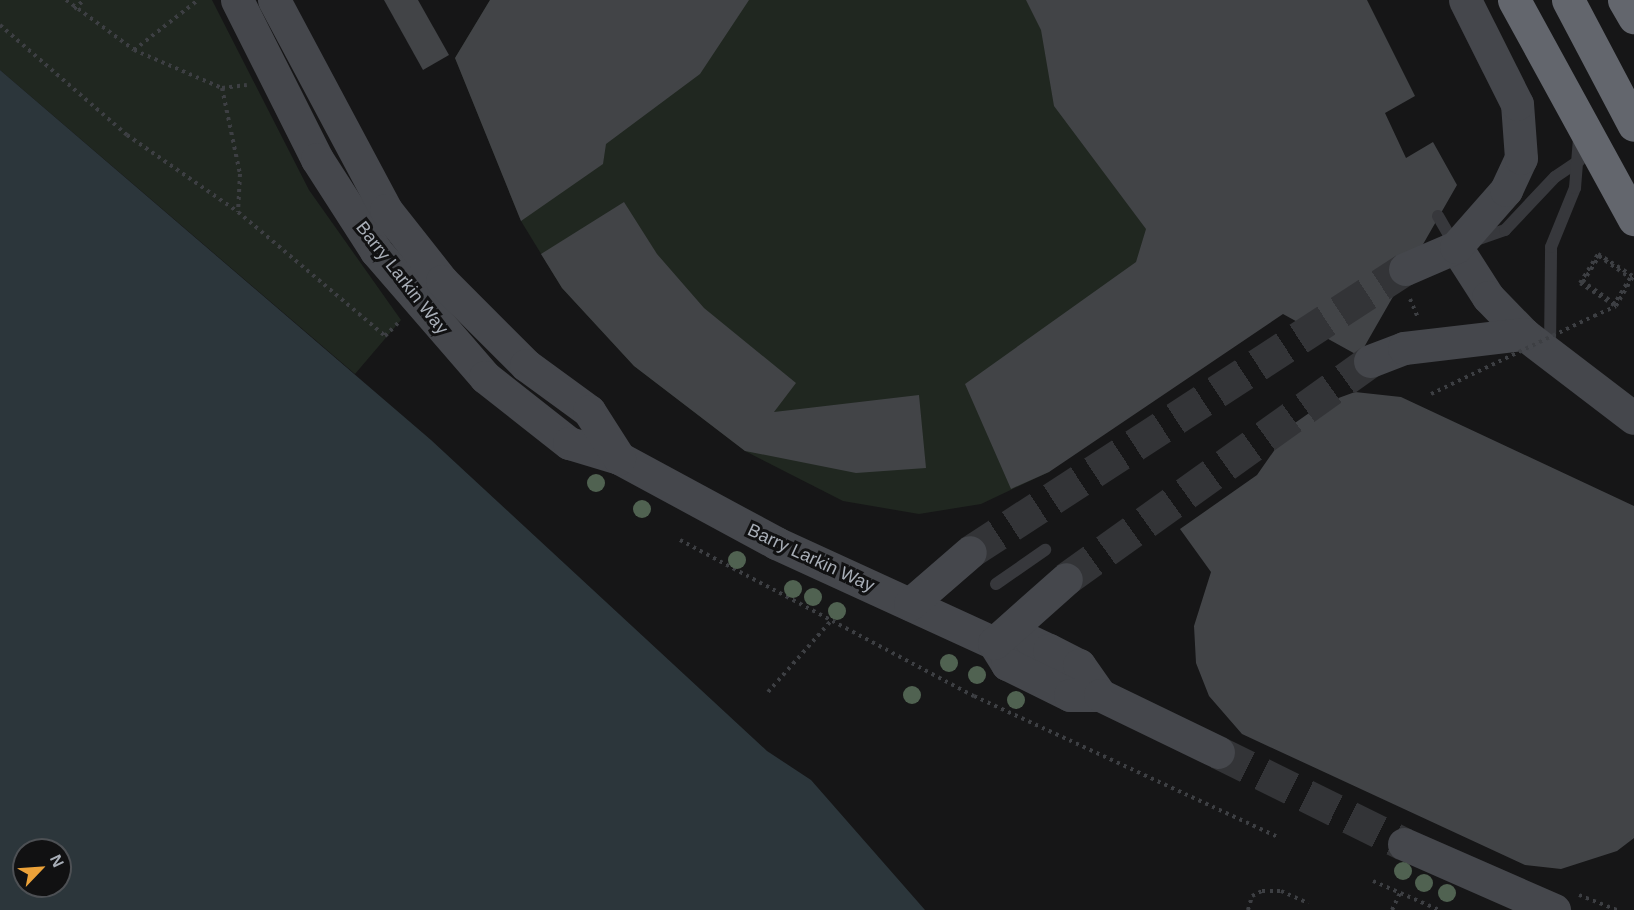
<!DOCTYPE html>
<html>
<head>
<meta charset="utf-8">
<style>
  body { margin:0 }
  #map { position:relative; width:1634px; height:910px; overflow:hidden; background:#161617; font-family:Helvetica,sans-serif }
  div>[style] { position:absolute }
  .green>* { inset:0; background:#202720 }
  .water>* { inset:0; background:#2c363b }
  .building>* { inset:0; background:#424447 }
  .secondary-tunnel>* { height:33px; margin-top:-16.5px; transform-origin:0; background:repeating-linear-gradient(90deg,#333437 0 33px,transparent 0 49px) }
  .path>* { height:4px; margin-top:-2px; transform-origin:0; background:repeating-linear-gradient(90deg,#3d3f43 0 3px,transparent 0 7.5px) }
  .service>* { height:12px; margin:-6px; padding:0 6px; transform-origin:6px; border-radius:6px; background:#37383c }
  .secondary>* { height:33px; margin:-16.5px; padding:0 16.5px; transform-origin:16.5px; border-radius:16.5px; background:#45474c }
  .motorway>* { height:33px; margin:-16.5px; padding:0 16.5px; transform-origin:16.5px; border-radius:16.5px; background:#63666d }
  .path-bridge>* { height:4px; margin-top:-2px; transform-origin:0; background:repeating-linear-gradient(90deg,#3d3f43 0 3px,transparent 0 7.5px) }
  .motorway-bridge>* { height:33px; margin:-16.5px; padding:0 16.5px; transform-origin:16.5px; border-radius:16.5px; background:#63666d }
  .trees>* { width:18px; height:18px; margin:-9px; border-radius:50%; background:#506251 }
  span { translate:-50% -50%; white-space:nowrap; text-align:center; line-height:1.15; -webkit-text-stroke:6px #111112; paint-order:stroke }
  .street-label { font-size:18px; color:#a8aeb7 }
  .north { position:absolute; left:12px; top:838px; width:60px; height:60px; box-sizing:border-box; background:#111112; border:2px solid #4d5054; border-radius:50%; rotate:65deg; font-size:16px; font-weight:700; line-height:24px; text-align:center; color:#a8aeb7 }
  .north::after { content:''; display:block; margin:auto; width:21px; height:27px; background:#eca239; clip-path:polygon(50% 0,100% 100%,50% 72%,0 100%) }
</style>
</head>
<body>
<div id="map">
  <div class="green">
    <i style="clip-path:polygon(0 0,212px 0,309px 190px,401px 320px,355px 374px,0 70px)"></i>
    <i style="clip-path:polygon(490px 0,1263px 0,1049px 472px,981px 504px,919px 514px,843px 501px,745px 451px,634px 366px,562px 288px,521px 221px,455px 58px)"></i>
  </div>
  <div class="water">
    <i style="clip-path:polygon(evenodd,0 70px,431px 440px,767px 751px,811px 780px,925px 910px,0 910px,0 70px,24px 850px,60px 850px,60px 886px,24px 886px,24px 850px)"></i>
  </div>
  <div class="building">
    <i style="clip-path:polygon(384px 0,418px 0,449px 55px,423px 70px)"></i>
    <i style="clip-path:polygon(490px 0,749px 0,700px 74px,606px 144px,603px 164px,521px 221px,455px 58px)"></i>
    <i style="clip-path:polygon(1026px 0,1367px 0,1415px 96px,1385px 113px,1406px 158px,1433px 142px,1457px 185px,1359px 356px,1283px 314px,1049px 472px,1011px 489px,965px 384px,1136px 262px,1146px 229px,1054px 106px,1041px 30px)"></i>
    <i style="clip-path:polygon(624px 202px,657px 254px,704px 308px,796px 383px,774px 412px,919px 395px,926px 468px,856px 473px,745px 451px,634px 366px,562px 288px,541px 254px)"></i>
    <i style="clip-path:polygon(1355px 392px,1401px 397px,1634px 506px,1634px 838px,1617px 851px,1561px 869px,1525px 865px,1242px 734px,1209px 696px,1196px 663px,1194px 626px,1211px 572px,1180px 529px,1257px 475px,1292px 425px,1322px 404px)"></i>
  </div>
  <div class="secondary-tunnel">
    <i style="left:970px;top:552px;width:519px;rotate:-33.05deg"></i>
    <i style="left:1066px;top:579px;width:374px;rotate:-35.6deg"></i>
    <i style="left:1218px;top:752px;width:208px;rotate:26.3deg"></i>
  </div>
  <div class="path">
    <i style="left:66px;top:0;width:84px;rotate:36.3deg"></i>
    <i style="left:134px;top:50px;width:96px;rotate:23.4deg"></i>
    <i style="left:222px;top:88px;width:25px;rotate:-7deg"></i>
    <i style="left:74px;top:9px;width:13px;rotate:-42deg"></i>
    <i style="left:0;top:25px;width:168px;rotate:40.9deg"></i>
    <i style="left:127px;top:135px;width:135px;rotate:34.7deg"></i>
    <i style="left:238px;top:212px;width:192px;rotate:40.1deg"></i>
    <i style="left:385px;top:336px;width:20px;rotate:-45deg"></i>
    <i style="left:134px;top:50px;width:81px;rotate:-38deg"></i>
    <i style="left:222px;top:88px;width:88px;rotate:78.2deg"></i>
    <i style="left:240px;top:174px;width:38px;rotate:93deg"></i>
    <i style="left:1410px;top:299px;width:21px;rotate:67deg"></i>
    <i style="left:1615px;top:304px;width:39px;rotate:-145deg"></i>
    <i style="left:1583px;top:282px;width:31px;rotate:-58deg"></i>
    <i style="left:1599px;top:256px;width:38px;rotate:35deg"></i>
    <i style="left:1594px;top:316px;width:24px;rotate:-24deg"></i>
    <i style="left:1616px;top:306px;width:34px;rotate:-60deg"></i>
    <i style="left:680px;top:540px;width:333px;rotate:28deg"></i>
    <i style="left:974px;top:696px;width:337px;rotate:24.9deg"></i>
    <i style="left:768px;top:692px;width:94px;rotate:-48.5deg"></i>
    <i style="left:1373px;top:881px;width:72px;rotate:23.7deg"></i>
    <i style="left:1579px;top:895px;width:41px;rotate:21.5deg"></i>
    <i style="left:1248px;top:910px;width:15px;rotate:-74deg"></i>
    <i style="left:1252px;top:896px;width:11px;rotate:-27deg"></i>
    <i style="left:1262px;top:891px;width:19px"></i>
    <i style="left:1281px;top:891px;width:30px;rotate:24deg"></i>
    <i style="left:1392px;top:910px;width:19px;rotate:-65deg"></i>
  </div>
  <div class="service">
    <i style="left:1438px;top:216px;width:34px;rotate:60deg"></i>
    <i style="left:1473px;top:241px;width:34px;rotate:-19deg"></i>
    <i style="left:1505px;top:230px;width:73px;rotate:-46.7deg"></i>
    <i style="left:1555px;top:177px;width:30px;rotate:-34deg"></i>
    <i style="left:1550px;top:349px;width:102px;rotate:-89.4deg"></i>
    <i style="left:1551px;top:247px;width:64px;rotate:-67.9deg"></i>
    <i style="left:1575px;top:188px;width:50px;rotate:-85.4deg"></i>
    <i style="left:996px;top:584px;width:60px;rotate:-34.8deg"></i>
  </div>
  <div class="secondary">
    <i style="left:237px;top:0;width:178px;rotate:63.3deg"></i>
    <i style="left:317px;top:159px;width:109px;rotate:57.3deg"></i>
    <i style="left:376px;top:251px;width:167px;rotate:49.1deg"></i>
    <i style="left:485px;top:377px;width:107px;rotate:38.2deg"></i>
    <i style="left:569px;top:443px;width:52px;rotate:16.7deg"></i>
    <i style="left:619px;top:458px;width:179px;rotate:28.4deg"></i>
    <i style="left:776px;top:543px;width:240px;rotate:24.6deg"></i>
    <i style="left:994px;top:643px;width:28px;rotate:-13deg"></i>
    <i style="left:1021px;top:637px;width:31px;rotate:25deg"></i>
    <i style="left:1049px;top:650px;width:34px;rotate:27deg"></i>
    <i style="left:1079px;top:665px;width:37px;rotate:55deg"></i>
    <i style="left:274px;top:0;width:238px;rotate:61.9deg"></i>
    <i style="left:386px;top:210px;width:90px;rotate:51.7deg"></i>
    <i style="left:442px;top:281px;width:119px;rotate:45deg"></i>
    <i style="left:526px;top:365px;width:78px;rotate:36.1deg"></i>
    <i style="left:589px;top:411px;width:56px;rotate:57.4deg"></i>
    <i style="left:1456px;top:247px;width:59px;rotate:57.4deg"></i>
    <i style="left:1488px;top:297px;width:52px;rotate:45.8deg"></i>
    <i style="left:1524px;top:334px;width:138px;rotate:37.4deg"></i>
    <i style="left:1405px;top:269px;width:56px;rotate:-23.3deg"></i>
    <i style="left:1456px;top:247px;width:76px;rotate:-48.7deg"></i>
    <i style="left:1506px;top:190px;width:35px;rotate:-65deg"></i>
    <i style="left:1521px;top:158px;width:54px;rotate:-94.2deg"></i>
    <i style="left:1517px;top:104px;width:116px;rotate:-116.6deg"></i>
    <i style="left:1370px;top:361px;width:36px;rotate:-21deg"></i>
    <i style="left:1404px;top:348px;width:121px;rotate:-6.7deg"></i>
    <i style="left:910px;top:604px;width:79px;rotate:-40.9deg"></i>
    <i style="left:994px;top:643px;width:25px;rotate:58deg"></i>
    <i style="left:1007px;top:664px;width:70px;rotate:26.2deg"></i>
    <i style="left:1070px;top:695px;width:30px"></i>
    <i style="left:1100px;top:695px;width:131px;rotate:25.8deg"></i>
    <i style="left:994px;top:643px;width:96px;rotate:-41.6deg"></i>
    <i style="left:1404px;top:844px;width:164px;rotate:23.7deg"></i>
  </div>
  <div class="motorway">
    <i style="left:1568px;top:0;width:141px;rotate:62.2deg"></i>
    <i style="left:1624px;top:0;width:20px;rotate:60deg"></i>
  </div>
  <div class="path-bridge">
    <i style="left:1630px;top:278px;width:31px;rotate:121deg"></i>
    <i style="left:1614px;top:305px;width:40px;rotate:-147.1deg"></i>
    <i style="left:1580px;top:283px;width:34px;rotate:-58deg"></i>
    <i style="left:1598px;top:254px;width:41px;rotate:32.2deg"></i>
    <i style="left:1431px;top:394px;width:181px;rotate:-25.6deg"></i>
  </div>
  <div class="motorway-bridge">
    <i style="left:1514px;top:0;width:250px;rotate:61.3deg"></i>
  </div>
  <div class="trees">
    <i style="left:596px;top:483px"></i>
    <i style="left:642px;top:509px"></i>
    <i style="left:737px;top:560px"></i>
    <i style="left:793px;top:589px"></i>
    <i style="left:813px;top:597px"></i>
    <i style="left:837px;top:611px"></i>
    <i style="left:949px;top:663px"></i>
    <i style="left:977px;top:675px"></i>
    <i style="left:912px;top:695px"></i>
    <i style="left:1016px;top:700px"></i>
    <i style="left:1403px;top:871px"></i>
    <i style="left:1424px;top:883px"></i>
    <i style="left:1447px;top:893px"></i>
  </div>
  <div class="street-label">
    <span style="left:402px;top:278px;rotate:52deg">Barry Larkin Way</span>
    <span style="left:811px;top:558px;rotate:25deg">Barry Larkin Way</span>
  </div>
  <div class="north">N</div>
</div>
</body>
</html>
